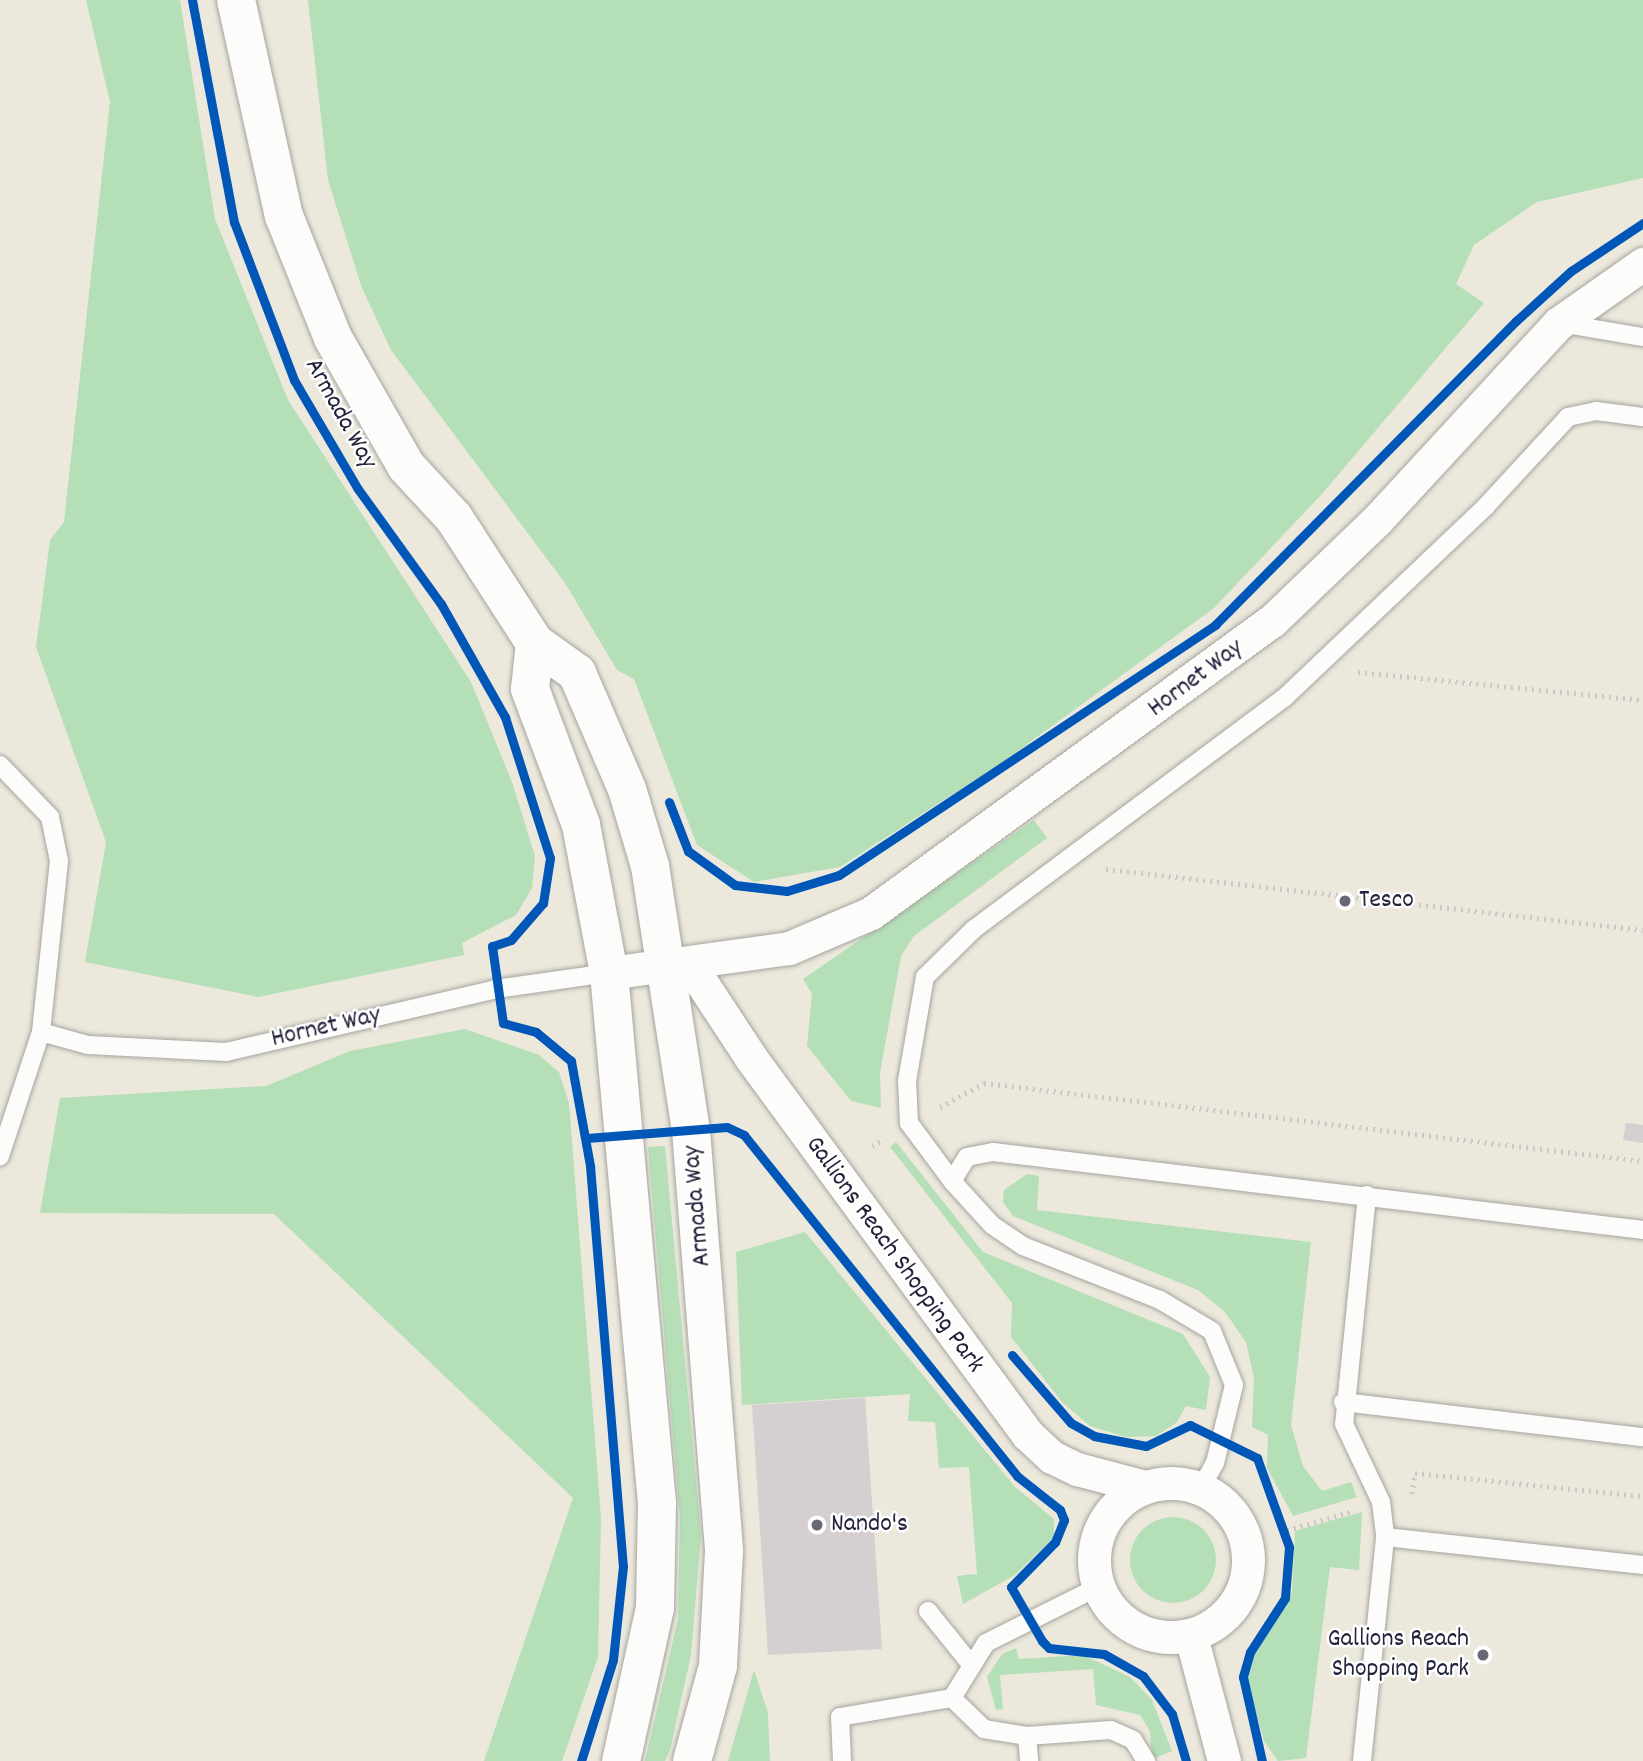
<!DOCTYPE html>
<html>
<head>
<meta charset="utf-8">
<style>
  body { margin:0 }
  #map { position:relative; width:1643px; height:1761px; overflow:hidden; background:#ece8dc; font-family:Dekko,sans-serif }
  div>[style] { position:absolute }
  .green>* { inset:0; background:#b4dfb7 }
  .round { border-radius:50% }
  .building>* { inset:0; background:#d5cfd1 }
  .path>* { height:4.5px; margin-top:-2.25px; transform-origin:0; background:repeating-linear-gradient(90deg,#cac9c8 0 2px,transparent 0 7px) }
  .roads { filter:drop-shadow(0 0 2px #a6a4a0) drop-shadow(0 0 2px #a6a4a0) }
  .service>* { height:18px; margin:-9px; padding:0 9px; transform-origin:9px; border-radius:9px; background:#fcfcfa }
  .minor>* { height:33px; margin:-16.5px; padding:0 16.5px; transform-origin:16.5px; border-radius:16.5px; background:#fcfcfa }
  .minor>.ring { margin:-16.5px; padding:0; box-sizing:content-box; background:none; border:33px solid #fcfcfa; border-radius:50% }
  .tertiary>* { height:38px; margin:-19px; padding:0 19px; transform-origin:19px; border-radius:19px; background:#fcfcfa }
  .cycleway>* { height:9px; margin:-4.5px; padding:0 4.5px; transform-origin:4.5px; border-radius:4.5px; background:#0057b8 }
  .dots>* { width:19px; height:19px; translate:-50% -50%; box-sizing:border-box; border:4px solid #fff; border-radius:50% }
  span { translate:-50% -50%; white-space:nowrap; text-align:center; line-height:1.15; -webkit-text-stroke:5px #fff; paint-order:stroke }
  .street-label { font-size:26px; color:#22223b }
  .poi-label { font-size:26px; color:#22223b }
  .left { translate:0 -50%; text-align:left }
  .right { translate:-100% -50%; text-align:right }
</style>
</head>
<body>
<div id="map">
  <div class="green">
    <i style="clip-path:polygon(86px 0,180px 0,215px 219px,288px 400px,471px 682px,512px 782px,535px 856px,532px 888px,516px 915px,462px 943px,464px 955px,258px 997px,85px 962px,106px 842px,36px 647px,50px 540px,64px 522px,110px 102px)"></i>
    <i style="clip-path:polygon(308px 0,1643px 0,1643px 178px,1537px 202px,1474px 245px,1456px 284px,1484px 303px,1321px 495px,1214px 608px,1004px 761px,840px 867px,754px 882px,697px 845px,634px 679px,617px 670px,565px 583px,391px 350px,362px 288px,328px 180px)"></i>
    <i style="clip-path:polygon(1034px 820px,1047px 838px,914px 936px,901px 956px,880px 1073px,881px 1108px,851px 1101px,807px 1046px,812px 994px,803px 979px)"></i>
    <i style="clip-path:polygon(465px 1029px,539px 1055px,559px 1072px,569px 1103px,601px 1518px,598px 1657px,562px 1761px,484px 1761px,573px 1498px,274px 1214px,40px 1213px,60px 1098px,266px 1086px,350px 1051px)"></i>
    <i style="clip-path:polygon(896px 1142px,983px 1252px,1183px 1334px,1210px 1377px,1206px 1410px,1186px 1406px,1177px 1422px,1156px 1436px,1126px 1437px,1090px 1426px,1063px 1403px,1011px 1337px,1012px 1303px,890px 1147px)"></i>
    <i style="clip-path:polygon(665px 1146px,701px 1535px,691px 1655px,670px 1750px,665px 1761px,645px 1761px,678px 1619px,680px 1517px,648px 1147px)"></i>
    <i style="clip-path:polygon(1027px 1174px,1039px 1176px,1037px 1210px,1311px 1242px,1291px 1425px,1303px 1466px,1322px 1491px,1351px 1482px,1357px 1497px,1293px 1516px,1267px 1468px,1268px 1435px,1252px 1427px,1254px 1378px,1246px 1342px,1224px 1311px,1198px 1290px,1013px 1216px,1003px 1202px,1004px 1190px)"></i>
    <i style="clip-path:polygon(805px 1232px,1015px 1487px,1054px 1519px,1054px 1537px,1015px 1575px,963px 1604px,957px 1576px,977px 1574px,969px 1467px,939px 1468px,935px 1422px,908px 1421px,910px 1394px,742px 1405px,736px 1252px)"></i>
    <i style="clip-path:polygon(1362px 1512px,1359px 1570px,1330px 1567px,1306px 1758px,1278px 1761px,1264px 1741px,1247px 1681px,1252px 1659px,1292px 1592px,1295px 1531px)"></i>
    <i class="round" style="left:1130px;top:1517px;width:86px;height:86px"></i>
    <i style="clip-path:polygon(1016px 1648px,1019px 1659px,1083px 1655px,1130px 1677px,1152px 1700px,1172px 1751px,1152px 1759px,1150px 1731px,1140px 1715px,1096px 1705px,1093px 1669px,1000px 1675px,1003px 1709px,996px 1710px,987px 1677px,1002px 1654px)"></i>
    <i style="clip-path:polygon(754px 1670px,768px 1713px,770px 1761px,728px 1761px)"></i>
  </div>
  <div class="building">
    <i style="clip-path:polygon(1626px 1123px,1643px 1125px,1643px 1143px,1623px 1140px)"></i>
    <i style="clip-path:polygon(865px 1398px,882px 1649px,768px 1655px,752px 1405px)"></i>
  </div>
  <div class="path">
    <i style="left:1358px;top:672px;width:286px;rotate:5.6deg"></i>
    <i style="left:1106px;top:869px;width:540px;rotate:6.48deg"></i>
    <i style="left:940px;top:1107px;width:50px;rotate:-28.6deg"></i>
    <i style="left:984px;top:1083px;width:664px;rotate:6.75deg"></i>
    <i style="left:872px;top:1146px;width:14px;rotate:-30deg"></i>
    <i style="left:1412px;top:1494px;width:21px;rotate:-82deg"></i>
    <i style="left:1415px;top:1473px;width:229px;rotate:5.8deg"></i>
    <i style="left:1287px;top:1530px;width:66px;rotate:-15.9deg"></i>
  </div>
  <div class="roads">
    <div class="service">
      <i style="left:1560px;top:323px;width:84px;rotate:9.6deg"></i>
      <i style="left:0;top:765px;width:72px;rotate:46.1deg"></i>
      <i style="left:50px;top:817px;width:45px;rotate:78.4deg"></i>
      <i style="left:59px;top:861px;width:172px;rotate:96deg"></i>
      <i style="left:41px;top:1032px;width:131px;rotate:108.3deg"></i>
      <i style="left:41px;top:1032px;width:49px;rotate:15.5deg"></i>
      <i style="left:88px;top:1045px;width:138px;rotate:2.9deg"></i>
      <i style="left:226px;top:1052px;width:277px;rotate:-13.1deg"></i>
      <i style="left:496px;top:989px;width:114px;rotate:-8.1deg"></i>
      <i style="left:952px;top:1181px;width:28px;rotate:-58deg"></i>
      <i style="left:967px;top:1157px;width:26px;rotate:-11deg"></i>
      <i style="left:993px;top:1152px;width:655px;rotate:6.84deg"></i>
      <i style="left:1367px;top:1195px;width:230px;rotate:95.7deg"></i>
      <i style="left:1344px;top:1424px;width:86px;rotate:64.6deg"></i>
      <i style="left:1381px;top:1502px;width:35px;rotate:83deg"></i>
      <i style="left:1343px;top:1402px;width:302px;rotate:6.7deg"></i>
      <i style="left:1201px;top:1488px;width:29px;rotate:-61deg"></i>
      <i style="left:1215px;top:1463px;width:80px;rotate:-76.3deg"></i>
      <i style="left:1234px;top:1385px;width:58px;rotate:-112.2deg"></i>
      <i style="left:1212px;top:1331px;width:61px;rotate:-149.2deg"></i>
      <i style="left:1160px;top:1300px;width:147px;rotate:-158.5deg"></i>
      <i style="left:1023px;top:1246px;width:37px;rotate:-146deg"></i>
      <i style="left:992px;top:1225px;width:59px;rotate:-132.3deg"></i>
      <i style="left:952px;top:1181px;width:72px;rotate:-126.6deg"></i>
      <i style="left:909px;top:1123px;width:42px;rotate:-92.7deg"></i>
      <i style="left:907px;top:1081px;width:106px;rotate:-80.2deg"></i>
      <i style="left:925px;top:977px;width:69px;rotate:-44.4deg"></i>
      <i style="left:974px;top:929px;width:387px;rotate:-36.7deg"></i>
      <i style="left:1284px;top:698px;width:279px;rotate:-43.5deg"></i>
      <i style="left:1486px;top:506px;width:121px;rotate:-47.3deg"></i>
      <i style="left:1568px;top:417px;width:29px;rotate:-12deg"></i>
      <i style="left:1596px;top:411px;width:47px;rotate:7.3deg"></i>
      <i style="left:928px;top:1611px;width:65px;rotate:51.2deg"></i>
      <i style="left:952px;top:1698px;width:45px;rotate:44.1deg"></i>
      <i style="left:984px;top:1729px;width:44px;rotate:9.2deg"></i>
      <i style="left:1027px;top:1736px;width:84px;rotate:-4.1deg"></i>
      <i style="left:1111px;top:1730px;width:24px;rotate:24deg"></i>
      <i style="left:1133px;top:1740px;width:25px;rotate:58deg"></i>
      <i style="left:1027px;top:1736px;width:25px;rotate:85deg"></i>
      <i style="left:842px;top:1761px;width:44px;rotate:-92.6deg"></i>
      <i style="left:840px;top:1717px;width:114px;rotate:-9.6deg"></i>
      <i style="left:952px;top:1698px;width:65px;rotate:-58.3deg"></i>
      <i style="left:986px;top:1643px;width:125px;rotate:-26.6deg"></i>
      <i style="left:1362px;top:1761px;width:225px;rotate:-84.1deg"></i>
      <i style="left:1385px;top:1537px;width:260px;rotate:6.2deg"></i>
    </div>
    <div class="minor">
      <i style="left:690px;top:965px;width:111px;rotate:56.7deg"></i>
      <i style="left:751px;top:1058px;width:466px;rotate:53.7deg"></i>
      <i style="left:1027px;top:1434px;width:34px;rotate:43deg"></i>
      <i style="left:1052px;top:1457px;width:28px;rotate:26deg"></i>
      <i style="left:1077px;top:1469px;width:70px;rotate:14.8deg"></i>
      <i style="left:609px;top:973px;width:182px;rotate:-7.9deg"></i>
      <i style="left:789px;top:948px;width:89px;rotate:-23.1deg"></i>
      <i style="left:871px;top:913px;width:496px;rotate:-36.1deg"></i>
      <i style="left:1272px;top:621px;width:146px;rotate:-43.9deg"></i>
      <i style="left:1377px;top:520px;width:268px;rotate:-47.3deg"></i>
      <i style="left:1559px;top:323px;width:103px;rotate:-35.1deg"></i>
      <i class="ring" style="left:1094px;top:1483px;width:121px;height:121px"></i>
      <i style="left:1191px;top:1636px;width:129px;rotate:75.2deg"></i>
    </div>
    <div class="tertiary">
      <i style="left:236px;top:0;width:221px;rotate:77.5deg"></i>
      <i style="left:284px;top:216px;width:131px;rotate:68.1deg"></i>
      <i style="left:333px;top:338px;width:147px;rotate:60.3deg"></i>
      <i style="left:406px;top:466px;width:71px;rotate:47.3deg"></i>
      <i style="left:454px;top:518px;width:149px;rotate:57.1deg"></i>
      <i style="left:535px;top:643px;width:52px;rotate:35.5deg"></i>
      <i style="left:577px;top:673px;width:126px;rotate:66.7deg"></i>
      <i style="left:627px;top:789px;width:80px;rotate:73.4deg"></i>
      <i style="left:650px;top:866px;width:267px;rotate:81.2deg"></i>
      <i style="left:691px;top:1130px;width:422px;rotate:85.5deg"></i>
      <i style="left:724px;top:1551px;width:115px;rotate:93deg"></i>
      <i style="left:718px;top:1666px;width:98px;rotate:105.3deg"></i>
      <i style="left:535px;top:643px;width:46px;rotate:96.2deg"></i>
      <i style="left:530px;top:689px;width:145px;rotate:69.4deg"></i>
      <i style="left:581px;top:825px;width:151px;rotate:79.3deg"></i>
      <i style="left:609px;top:973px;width:532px;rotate:84.83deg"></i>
      <i style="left:657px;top:1503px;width:105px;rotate:91.1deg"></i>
      <i style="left:655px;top:1608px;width:157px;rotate:102.5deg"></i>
    </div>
  </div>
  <div class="cycleway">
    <i style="left:192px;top:0;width:226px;rotate:79.3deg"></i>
    <i style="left:234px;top:222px;width:169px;rotate:69.2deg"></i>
    <i style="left:294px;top:380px;width:126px;rotate:59.6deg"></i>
    <i style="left:358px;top:489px;width:142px;rotate:54.2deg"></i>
    <i style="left:441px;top:604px;width:130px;rotate:60.5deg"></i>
    <i style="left:505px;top:717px;width:148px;rotate:72.3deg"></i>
    <i style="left:550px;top:858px;width:46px;rotate:98.8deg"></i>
    <i style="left:543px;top:903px;width:49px;rotate:130.9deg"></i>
    <i style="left:511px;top:940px;width:20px;rotate:162deg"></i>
    <i style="left:492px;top:946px;width:78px;rotate:81.9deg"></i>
    <i style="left:503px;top:1023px;width:34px;rotate:15deg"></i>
    <i style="left:536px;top:1032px;width:45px;rotate:39.6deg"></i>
    <i style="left:571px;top:1061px;width:107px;rotate:79.7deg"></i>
    <i style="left:590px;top:1166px;width:401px;rotate:85.3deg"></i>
    <i style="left:623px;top:1566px;width:95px;rotate:96.1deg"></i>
    <i style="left:613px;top:1660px;width:106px;rotate:107.6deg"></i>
    <i style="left:669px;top:802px;width:53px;rotate:68.8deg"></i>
    <i style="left:688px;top:851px;width:58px;rotate:35.9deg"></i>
    <i style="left:735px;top:885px;width:52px;rotate:6.6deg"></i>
    <i style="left:787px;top:891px;width:54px;rotate:-17.1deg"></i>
    <i style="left:839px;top:875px;width:452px;rotate:-33.6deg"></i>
    <i style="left:1215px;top:625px;width:428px;rotate:-45.3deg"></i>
    <i style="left:1516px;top:321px;width:74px;rotate:-42.3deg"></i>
    <i style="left:1571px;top:271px;width:87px;rotate:-33.7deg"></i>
    <i style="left:587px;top:1138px;width:140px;rotate:-4.5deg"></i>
    <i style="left:727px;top:1127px;width:19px;rotate:25deg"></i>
    <i style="left:744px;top:1135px;width:437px;rotate:51.3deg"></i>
    <i style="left:1017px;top:1476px;width:55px;rotate:38.3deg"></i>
    <i style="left:1060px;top:1510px;width:11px;rotate:68deg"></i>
    <i style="left:1064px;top:1520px;width:24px;rotate:112deg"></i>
    <i style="left:1055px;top:1542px;width:63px;rotate:134.4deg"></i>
    <i style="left:1011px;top:1587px;width:62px;rotate:60.1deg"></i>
    <i style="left:1042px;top:1641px;width:10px;rotate:45deg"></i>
    <i style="left:1049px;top:1648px;width:55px;rotate:6.2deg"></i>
    <i style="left:1104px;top:1654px;width:45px;rotate:29.4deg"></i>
    <i style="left:1143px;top:1676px;width:48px;rotate:52.7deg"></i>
    <i style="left:1172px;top:1714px;width:49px;rotate:73.4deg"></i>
    <i style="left:1012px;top:1355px;width:90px;rotate:49.1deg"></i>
    <i style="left:1071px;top:1423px;width:26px;rotate:29deg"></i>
    <i style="left:1094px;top:1436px;width:53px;rotate:10.9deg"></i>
    <i style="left:1146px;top:1446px;width:49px;rotate:-25.5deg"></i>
    <i style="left:1190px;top:1425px;width:75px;rotate:26.2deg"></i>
    <i style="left:1257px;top:1458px;width:95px;rotate:70.2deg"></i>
    <i style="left:1289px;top:1547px;width:51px;rotate:94.5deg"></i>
    <i style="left:1285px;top:1598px;width:64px;rotate:122.9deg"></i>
    <i style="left:1250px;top:1652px;width:26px;rotate:106deg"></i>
    <i style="left:1243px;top:1677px;width:86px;rotate:77.3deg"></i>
  </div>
  <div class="dots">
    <i style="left:1345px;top:901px;background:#696773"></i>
    <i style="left:817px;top:1525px;background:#696773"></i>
    <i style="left:1483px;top:1655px;background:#696773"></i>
  </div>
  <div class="street-label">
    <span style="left:340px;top:414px;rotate:61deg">Armada Way</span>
    <span style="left:1196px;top:679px;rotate:-37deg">Hornet Way</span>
    <span style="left:326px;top:1028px;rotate:-13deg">Hornet Way</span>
    <span style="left:698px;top:1206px;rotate:-95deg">Armada Way</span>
    <span style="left:894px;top:1255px;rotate:54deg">Gallions Reach Shopping Park</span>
  </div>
  <div class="poi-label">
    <span class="left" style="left:1359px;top:901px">Tesco</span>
    <span class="left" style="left:831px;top:1525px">Nando's</span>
    <span class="right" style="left:1469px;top:1655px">Gallions Reach<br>Shopping Park</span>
  </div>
</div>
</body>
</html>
